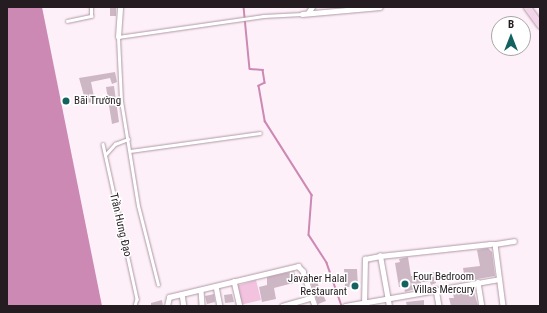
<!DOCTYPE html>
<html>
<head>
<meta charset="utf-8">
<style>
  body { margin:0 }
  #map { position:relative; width:547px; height:313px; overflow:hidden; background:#fef0f8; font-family:"Roboto Condensed",sans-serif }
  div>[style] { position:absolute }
  .green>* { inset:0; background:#f2c2df }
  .water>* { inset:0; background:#cc89b4 }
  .stream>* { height:1.5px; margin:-0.75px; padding:0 0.75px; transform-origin:0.75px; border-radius:0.75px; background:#cc89b4 }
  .building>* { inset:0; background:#cdb7c4 }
  .roads { filter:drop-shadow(0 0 1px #af99a6) drop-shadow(0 0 1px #af99a6) }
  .lane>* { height:2.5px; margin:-1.25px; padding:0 1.25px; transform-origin:1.25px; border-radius:1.25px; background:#fff }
  .street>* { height:4.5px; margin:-2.25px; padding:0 2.25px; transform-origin:2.25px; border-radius:2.25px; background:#fff }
  .secondary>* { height:7px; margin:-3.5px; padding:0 3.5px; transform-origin:3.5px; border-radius:3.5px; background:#f2d5e8 }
  .dots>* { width:11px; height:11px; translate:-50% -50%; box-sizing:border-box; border:2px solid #fff; border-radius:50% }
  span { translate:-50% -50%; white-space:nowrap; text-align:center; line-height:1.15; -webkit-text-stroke:3px #fff; paint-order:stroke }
  .poi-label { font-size:11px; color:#241c21 }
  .left { translate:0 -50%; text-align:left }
  .right { translate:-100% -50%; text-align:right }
  .street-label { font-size:11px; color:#241c21 }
  .frame { position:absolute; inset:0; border:8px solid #241c21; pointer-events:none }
  .north { position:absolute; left:491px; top:16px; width:40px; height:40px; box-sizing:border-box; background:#fff; border:1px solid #a7a4a6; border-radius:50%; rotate:0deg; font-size:11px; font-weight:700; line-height:16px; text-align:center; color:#241c21 }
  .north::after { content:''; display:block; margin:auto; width:14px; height:18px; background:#13625f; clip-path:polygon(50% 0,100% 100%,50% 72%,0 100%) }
</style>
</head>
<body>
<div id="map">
  <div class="green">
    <i style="clip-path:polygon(256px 280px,261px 300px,240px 305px,236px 286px)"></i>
  </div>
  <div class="water">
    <i style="clip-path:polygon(7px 7px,42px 7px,102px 306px,7px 306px)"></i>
  </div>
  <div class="stream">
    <i style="left:244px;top:7px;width:62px;rotate:84.5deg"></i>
    <i style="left:250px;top:69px;width:13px;rotate:4deg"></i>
    <i style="left:263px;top:70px;width:13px;rotate:81deg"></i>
    <i style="left:265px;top:83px;width:7px;rotate:153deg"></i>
    <i style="left:259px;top:86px;width:36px;rotate:80deg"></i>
    <i style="left:265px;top:121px;width:88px;rotate:57.6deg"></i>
    <i style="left:312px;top:195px;width:40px;rotate:94.3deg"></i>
    <i style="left:309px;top:235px;width:33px;rotate:57deg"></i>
    <i style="left:327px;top:263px;width:46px;rotate:70.8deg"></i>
  </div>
  <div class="building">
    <i style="clip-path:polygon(110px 7px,116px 7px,116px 16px,110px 16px)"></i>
    <i style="clip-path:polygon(115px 72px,117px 82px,112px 84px,110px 78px,91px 82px,95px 102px,86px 103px,79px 78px)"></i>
    <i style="clip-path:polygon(114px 86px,119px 122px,112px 124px,106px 87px)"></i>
    <i style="clip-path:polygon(488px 248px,492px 252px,495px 276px,465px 281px,463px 268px,480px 266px,477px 250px)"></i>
    <i style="clip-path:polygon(408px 257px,411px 276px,435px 272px,436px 283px,431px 285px,430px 282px,421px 282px,422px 287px,405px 292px,404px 287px,399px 287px,395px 263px,400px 262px,399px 259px)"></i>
    <i style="clip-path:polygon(344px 269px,357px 269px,358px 287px,345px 287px)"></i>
    <i style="clip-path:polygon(294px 271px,297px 282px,274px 288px,276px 299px,262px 302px,259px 287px,267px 285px,267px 277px)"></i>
    <i style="clip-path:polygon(314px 276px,326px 301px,318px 304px,309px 277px)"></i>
    <i style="clip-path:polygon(473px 289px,478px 306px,451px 306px,449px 298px,454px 298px,453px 294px)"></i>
    <i style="clip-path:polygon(214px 294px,215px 302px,207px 304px,205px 296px)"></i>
    <i style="clip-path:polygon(232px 294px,234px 302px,225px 303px,224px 295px)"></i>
    <i style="clip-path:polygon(162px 300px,163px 306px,151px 306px,151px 303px)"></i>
    <i style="clip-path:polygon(424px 300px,424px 306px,407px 306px,406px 302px)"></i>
  </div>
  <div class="roads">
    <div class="lane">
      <i style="left:67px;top:21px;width:25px;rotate:-12deg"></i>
      <i style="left:91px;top:16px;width:9px;rotate:-90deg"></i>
      <i style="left:103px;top:144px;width:159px;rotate:77.6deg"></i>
      <i style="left:137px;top:299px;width:7px;rotate:106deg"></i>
      <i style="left:130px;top:151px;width:131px;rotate:-7.9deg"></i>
      <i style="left:105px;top:155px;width:15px;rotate:-48deg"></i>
      <i style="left:115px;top:144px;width:14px;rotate:-21deg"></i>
      <i style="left:158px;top:285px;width:81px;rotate:-104.2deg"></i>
      <i style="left:138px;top:206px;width:106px;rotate:-99.2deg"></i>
      <i style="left:121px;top:101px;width:64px;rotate:-92.7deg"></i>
      <i style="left:118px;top:37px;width:147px;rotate:-8.2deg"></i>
      <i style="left:263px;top:16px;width:39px;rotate:-3deg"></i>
    </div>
    <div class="street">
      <i style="left:308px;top:13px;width:7px;rotate:-56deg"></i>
      <i style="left:302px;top:14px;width:78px;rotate:-5.1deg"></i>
      <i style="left:118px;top:37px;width:30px;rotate:-86deg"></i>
      <i style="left:495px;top:244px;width:19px;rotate:-9deg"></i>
      <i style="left:234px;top:281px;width:26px;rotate:77deg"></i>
      <i style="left:478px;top:282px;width:24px;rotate:81deg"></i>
      <i style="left:216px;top:286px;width:20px;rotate:79deg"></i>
      <i style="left:436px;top:289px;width:17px;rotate:80deg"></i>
      <i style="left:201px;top:290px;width:16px;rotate:86deg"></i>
      <i style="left:182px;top:294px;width:12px;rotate:81deg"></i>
      <i style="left:167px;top:306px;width:9px;rotate:-77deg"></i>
      <i style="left:169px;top:297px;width:133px;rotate:-13.5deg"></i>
      <i style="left:298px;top:266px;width:7px;rotate:45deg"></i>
      <i style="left:303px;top:271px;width:37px;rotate:71deg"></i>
      <i style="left:282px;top:306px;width:29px;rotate:-16deg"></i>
      <i style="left:345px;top:306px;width:156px;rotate:-9.9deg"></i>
      <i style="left:364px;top:306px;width:47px;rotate:-88.8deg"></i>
      <i style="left:365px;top:259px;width:15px;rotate:-11deg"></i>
      <i style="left:389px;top:306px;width:51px;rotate:-100.2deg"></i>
      <i style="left:380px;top:256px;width:111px;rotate:-6.2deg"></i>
      <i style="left:490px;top:244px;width:5px"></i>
      <i style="left:495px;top:244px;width:63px;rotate:82.6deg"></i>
    </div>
    <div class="secondary">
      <i style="left:527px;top:7px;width:22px;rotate:54deg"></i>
    </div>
  </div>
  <div class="dots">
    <i style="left:66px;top:101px;background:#13625f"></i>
    <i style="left:405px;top:284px;background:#13625f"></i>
    <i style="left:355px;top:286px;background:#13625f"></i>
  </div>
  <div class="poi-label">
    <span class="left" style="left:74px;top:101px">Bãi Trường</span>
    <span class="left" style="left:413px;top:284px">Four Bedroom<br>Villas Mercury</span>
    <span class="right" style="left:347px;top:286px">Javaher Halal<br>Restaurant</span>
  </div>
  <div class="street-label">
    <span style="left:120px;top:225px;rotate:77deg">Trần Hưng Đạo</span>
  </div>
  <div class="frame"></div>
  <div class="north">B</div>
</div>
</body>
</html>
